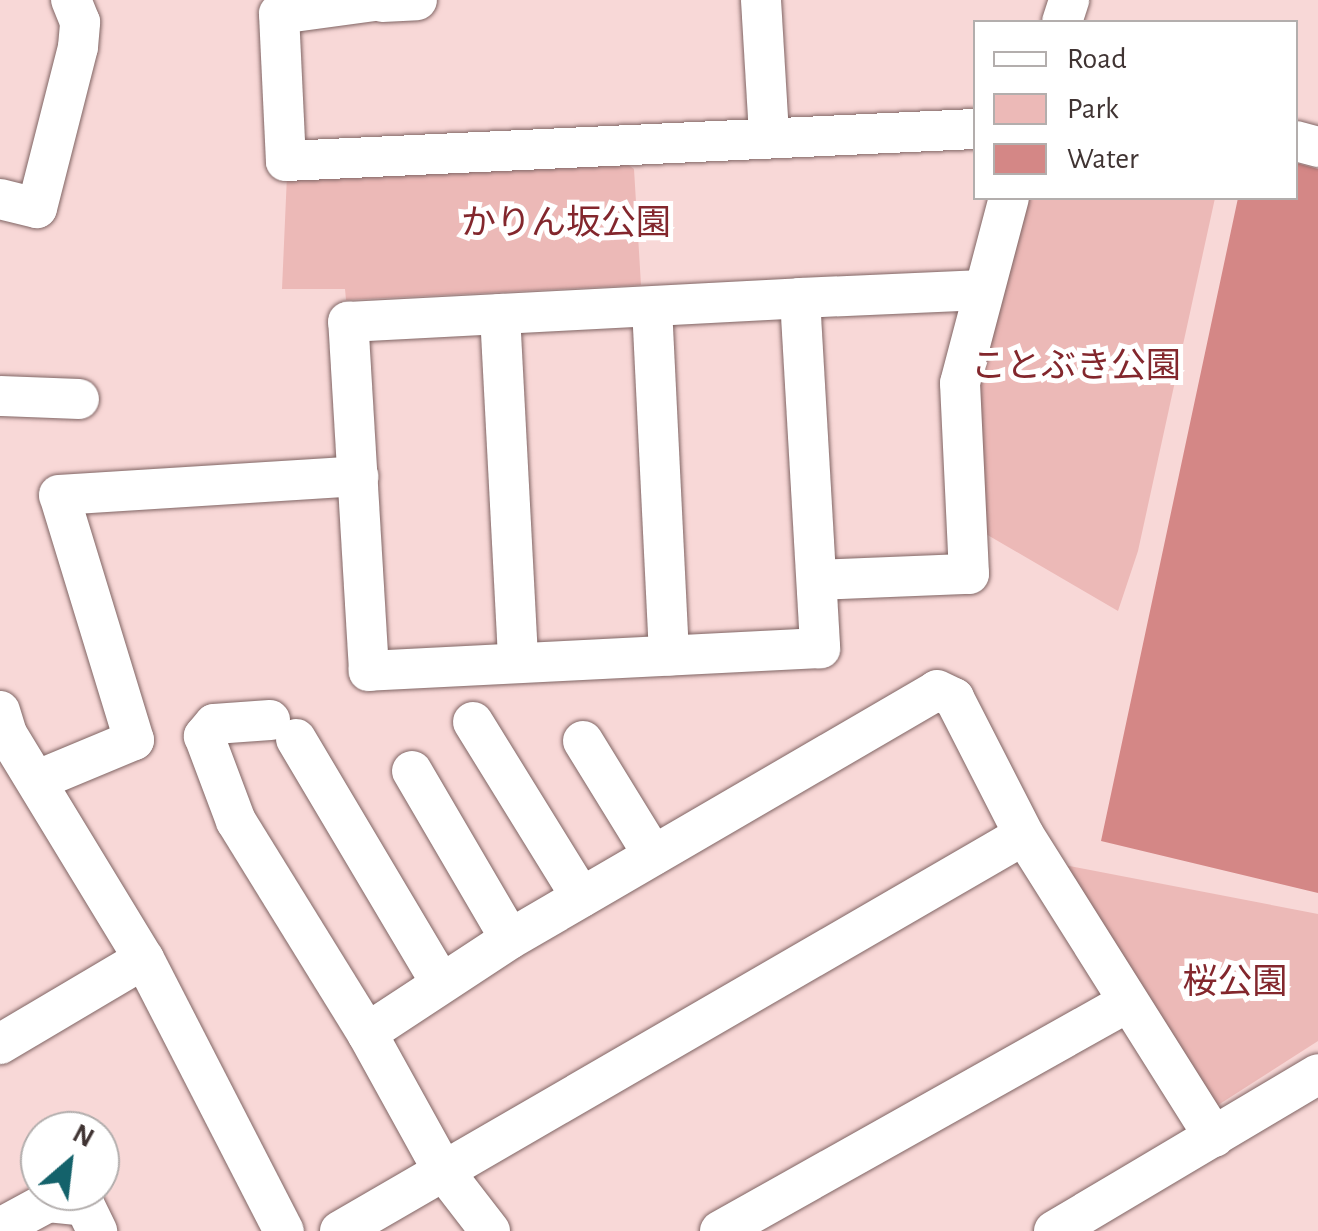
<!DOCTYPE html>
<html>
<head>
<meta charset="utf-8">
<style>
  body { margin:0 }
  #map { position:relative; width:1318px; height:1231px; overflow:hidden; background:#f8d8d7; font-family:"Alegreya Sans","Noto Sans JP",sans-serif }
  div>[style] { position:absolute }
  .green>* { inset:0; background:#ecb9b7 }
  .water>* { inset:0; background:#d48786 }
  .roads { filter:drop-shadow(0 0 2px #806564) drop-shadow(0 0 2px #806564) }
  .minor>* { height:40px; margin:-20px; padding:0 20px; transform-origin:20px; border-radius:20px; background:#fff }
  span { translate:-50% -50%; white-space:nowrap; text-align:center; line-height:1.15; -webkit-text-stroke:10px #fff; paint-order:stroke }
  .park-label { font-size:35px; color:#83272d }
  .legend { position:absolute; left:973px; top:20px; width:325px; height:180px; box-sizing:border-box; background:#fff; border:2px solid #b3aead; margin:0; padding:12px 18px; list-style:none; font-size:30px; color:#403433 }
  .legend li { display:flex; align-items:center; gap:20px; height:50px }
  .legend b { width:50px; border:2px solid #b3aead }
  .north { position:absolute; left:20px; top:1111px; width:100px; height:100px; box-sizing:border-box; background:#fff; border:2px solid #b3aead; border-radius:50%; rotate:28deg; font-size:28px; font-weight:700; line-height:40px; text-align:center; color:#403433 }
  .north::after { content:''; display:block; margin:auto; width:35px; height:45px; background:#14626b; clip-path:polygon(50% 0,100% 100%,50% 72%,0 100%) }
</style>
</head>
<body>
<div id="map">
  <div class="green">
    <i style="clip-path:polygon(616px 156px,634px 169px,641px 285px,346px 300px,345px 289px,282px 289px,287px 175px)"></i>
    <i style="clip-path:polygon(1022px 198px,1215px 198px,1138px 551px,1118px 611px,979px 530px,977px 354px)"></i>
    <i style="clip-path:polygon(1059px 864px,1318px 914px,1318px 1041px,1215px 1107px)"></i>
  </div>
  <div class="water">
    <i style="clip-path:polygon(1296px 163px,1318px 169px,1318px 893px,1101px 841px,1238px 198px,1296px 198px)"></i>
  </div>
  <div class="roads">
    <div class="minor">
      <i style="left:382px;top:0;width:104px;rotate:172.3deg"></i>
      <i style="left:279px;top:14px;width:147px;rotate:87.3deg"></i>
      <i style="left:286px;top:161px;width:691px;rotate:-2.66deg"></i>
      <i style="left:761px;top:0;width:135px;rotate:86.6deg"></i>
      <i style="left:382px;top:2px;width:35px;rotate:-3deg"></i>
      <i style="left:1062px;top:22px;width:23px;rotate:-72deg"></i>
      <i style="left:1296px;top:141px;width:23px;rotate:15deg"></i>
      <i style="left:0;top:199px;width:38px;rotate:14deg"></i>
      <i style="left:37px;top:208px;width:166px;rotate:-75.7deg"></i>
      <i style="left:78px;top:47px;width:25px;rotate:-85deg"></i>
      <i style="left:80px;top:22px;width:24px;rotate:-112deg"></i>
      <i style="left:800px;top:298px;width:351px;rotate:86.7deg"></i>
      <i style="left:820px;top:648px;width:452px;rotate:177.1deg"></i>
      <i style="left:369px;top:671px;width:350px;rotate:-93.4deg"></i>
      <i style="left:348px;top:322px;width:453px;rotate:-3deg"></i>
      <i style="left:800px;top:298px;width:183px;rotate:-2.5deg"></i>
      <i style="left:652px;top:307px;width:349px;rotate:87.2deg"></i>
      <i style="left:500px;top:314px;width:348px;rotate:87deg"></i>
      <i style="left:0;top:396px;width:79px;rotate:2.2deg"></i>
      <i style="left:817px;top:580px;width:152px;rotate:-2.3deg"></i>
      <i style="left:969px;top:574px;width:191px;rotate:-92.7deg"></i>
      <i style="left:960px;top:383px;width:191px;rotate:-75.2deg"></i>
      <i style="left:0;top:711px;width:24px;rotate:73deg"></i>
      <i style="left:7px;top:734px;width:263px;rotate:58.7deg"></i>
      <i style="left:144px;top:959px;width:306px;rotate:62.8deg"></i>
      <i style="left:270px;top:720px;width:56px;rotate:175.9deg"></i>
      <i style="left:214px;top:724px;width:16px;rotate:130deg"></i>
      <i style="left:204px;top:736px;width:91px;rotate:69.4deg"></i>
      <i style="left:236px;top:821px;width:249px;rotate:58.3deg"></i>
      <i style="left:473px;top:722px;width:206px;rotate:58.3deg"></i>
      <i style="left:296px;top:739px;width:282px;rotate:59.3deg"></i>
      <i style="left:583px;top:741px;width:134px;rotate:58.4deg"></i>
      <i style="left:412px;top:771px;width:194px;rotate:59.7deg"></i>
      <i style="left:38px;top:780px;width:104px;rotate:-22.6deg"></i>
      <i style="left:134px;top:740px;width:256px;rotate:-107deg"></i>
      <i style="left:59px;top:495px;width:300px;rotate:-3.6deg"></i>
      <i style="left:0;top:1044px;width:167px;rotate:-30.6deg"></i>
      <i style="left:0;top:1228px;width:55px;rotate:-28.4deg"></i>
      <i style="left:48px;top:1202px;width:37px;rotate:6deg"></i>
      <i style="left:85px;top:1206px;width:28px;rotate:64deg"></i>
      <i style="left:340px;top:1231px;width:790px;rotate:-30.07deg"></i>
      <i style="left:1024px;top:835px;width:357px;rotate:57.8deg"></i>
      <i style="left:490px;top:1231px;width:78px;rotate:-127.7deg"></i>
      <i style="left:442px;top:1169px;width:155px;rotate:-118.9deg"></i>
      <i style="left:367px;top:1033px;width:171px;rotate:-33.3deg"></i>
      <i style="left:510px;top:939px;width:494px;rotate:-30.2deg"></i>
      <i style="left:937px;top:690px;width:19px;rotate:25deg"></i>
      <i style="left:954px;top:698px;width:154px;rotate:62.9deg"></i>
      <i style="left:720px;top:1231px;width:468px;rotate:-29.3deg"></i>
      <i style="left:1054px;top:1231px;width:307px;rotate:-30.7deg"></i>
    </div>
  </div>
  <div class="park-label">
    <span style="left:566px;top:224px">かりん坂公園</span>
    <span style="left:1076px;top:367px">ことぶき公園</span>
    <span style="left:1235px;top:983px">桜公園</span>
  </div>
  <ul class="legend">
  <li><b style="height:12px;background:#fff"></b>Road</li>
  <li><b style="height:28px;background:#ecb9b7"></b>Park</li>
  <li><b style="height:28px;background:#d48786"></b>Water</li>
  </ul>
  <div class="north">N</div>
</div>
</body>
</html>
